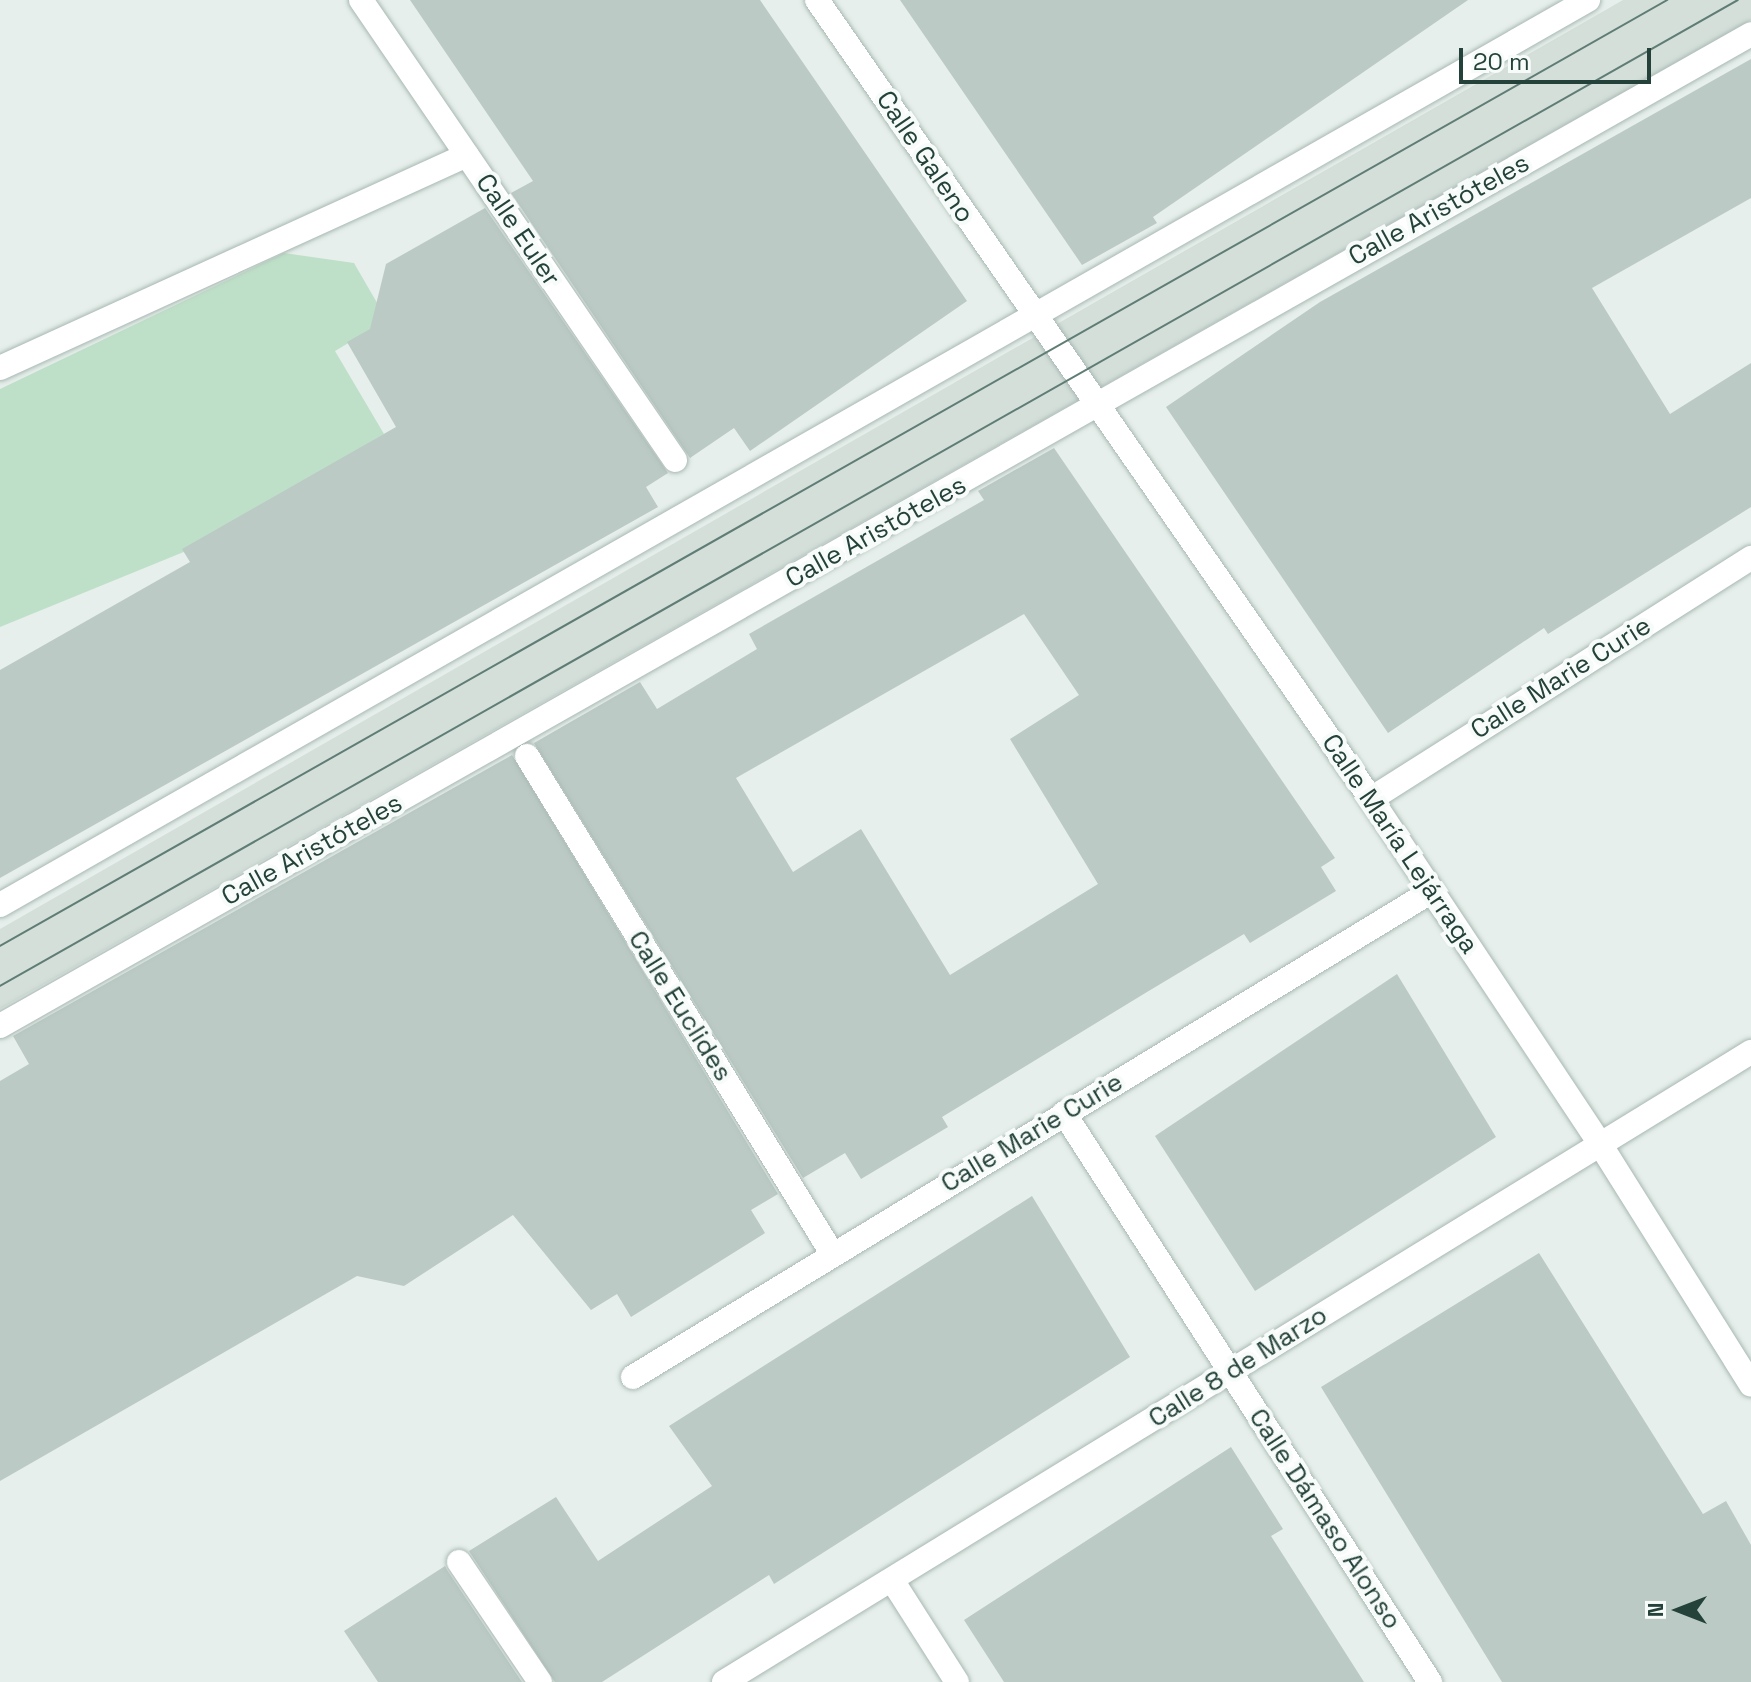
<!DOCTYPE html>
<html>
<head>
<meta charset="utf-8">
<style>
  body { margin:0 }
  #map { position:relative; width:1751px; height:1682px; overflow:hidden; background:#e6efeb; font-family:"Space Grotesk",sans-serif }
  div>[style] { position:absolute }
  .built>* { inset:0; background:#d4dfda }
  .green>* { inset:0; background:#bfe0c8 }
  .building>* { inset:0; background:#bbcac4 }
  .roads { filter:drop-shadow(0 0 2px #a8b8b2) drop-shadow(0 0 2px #a8b8b2) }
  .service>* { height:24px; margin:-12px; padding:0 12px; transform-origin:12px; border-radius:12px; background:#fff }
  .pedestrian>* { height:24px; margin:-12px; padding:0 12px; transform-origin:12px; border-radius:12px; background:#fff }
  .minor>* { height:24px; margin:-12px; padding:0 12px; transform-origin:12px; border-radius:12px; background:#fff }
  .tertiary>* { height:24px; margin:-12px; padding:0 12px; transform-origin:12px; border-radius:12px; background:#fff }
  .tram>* { height:2px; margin:-1px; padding:0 1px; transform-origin:1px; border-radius:1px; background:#5f7d75 }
  span { translate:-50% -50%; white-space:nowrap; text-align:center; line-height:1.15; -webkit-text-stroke:8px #f7fbf9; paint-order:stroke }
  .street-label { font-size:26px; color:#24423a }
  .north { position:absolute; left:1639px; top:1570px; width:80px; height:80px; -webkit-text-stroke:6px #f7fbf9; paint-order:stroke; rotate:270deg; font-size:22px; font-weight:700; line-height:32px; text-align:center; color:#24423a }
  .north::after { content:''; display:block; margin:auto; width:28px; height:36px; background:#24423a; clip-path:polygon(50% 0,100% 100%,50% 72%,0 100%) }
  .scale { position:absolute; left:1459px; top:48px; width:192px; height:36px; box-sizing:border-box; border:4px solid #24423a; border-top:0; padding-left:10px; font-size:24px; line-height:28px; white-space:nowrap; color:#24423a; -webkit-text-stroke:6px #f7fbf9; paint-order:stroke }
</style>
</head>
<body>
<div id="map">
  <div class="built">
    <i style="clip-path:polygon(1623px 0,1751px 0,1751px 20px,0 1009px,0 929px)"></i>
  </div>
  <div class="green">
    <i style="clip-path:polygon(284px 253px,354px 263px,387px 320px,335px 351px,384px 434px,191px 549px,0 627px,0 389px)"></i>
  </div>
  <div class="building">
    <i style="clip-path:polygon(410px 0,760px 0,967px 301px,750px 451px,734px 428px,690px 458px,511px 193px,533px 181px)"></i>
    <i style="clip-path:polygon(900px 0,1468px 0,1153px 217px,1157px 223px,1082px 265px)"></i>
    <i style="clip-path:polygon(1751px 59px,1751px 198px,1592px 288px,1670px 414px,1751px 363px,1751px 507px,1548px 634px,1544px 628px,1388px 733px,1166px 407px,1320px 302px)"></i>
    <i style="clip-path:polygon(485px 208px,668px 473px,646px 487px,658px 507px,0 878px,0 670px,190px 562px,182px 549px,396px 427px,347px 342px,370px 329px,386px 264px)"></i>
    <i style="clip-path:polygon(evenodd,1054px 448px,1335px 858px,1321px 867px,1336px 891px,1250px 943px,1244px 934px,1147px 992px,942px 1117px,948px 1127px,861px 1179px,845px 1153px,803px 1178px,534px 743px,640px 682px,657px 709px,757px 649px,749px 634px,984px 500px,978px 491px,1054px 448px,1024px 614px,1079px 695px,1010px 739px,1098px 884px,950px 975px,861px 829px,793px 872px,736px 778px,1024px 614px)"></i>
    <i style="clip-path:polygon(512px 755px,778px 1194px,751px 1210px,765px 1233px,631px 1317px,617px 1294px,591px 1310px,513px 1215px,404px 1286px,357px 1276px,0 1481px,0 1081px,29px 1064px,13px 1036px)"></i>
    <i style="clip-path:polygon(1397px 974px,1496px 1137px,1255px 1291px,1155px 1136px)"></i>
    <i style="clip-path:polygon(1032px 1196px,1130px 1357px,774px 1584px,769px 1575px,602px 1682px,555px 1682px,469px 1551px,556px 1497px,598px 1561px,712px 1486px,669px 1426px)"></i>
    <i style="clip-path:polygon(1539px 1253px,1703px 1514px,1726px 1501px,1751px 1545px,1751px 1682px,1502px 1682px,1321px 1387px)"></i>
    <i style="clip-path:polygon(1231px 1447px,1283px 1529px,1271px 1536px,1364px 1682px,1004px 1682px,964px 1620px)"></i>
    <i style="clip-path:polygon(445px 1566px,447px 1570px,522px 1682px,378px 1682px,344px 1631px)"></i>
  </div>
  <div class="roads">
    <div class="service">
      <i style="left:0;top:368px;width:513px;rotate:-24.52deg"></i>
    </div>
    <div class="pedestrian">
      <i style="left:0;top:905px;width:1828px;rotate:-29.68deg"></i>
      <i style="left:0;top:1026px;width:2012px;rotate:-29.53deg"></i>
    </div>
    <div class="minor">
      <i style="left:361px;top:0;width:557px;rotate:55.68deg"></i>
      <i style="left:527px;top:756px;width:585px;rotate:58.48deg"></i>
      <i style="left:1371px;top:799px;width:450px;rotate:-32.4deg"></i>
      <i style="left:1064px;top:1113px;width:677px;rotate:57.25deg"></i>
      <i style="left:633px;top:1377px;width:935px;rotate:-31.31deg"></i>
      <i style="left:459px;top:1562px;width:145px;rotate:56deg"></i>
      <i style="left:892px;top:1580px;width:121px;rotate:57.5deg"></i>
    </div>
    <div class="tertiary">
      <i style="left:817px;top:0;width:972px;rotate:55.26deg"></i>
      <i style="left:1371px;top:799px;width:414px;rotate:56.4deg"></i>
      <i style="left:1600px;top:1144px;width:284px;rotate:57.9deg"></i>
      <i style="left:724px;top:1682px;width:1205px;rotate:-31.53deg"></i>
    </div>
  </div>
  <div class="tram">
    <i style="left:0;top:946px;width:1917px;rotate:-29.57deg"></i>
    <i style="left:0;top:986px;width:1998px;rotate:-29.57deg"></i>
  </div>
  <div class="street-label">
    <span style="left:925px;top:157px;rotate:56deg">Calle Galeno</span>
    <span style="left:1439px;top:210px;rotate:-29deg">Calle Aristóteles</span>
    <span style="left:518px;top:230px;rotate:56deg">Calle Euler</span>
    <span style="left:876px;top:532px;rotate:-29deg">Calle Aristóteles</span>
    <span style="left:1561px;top:678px;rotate:-32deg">Calle Marie Curie</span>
    <span style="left:1400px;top:844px;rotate:56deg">Calle María Lejárraga</span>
    <span style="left:312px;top:850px;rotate:-29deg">Calle Aristóteles</span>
    <span style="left:680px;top:1006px;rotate:58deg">Calle Euclides</span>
    <span style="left:1032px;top:1133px;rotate:-31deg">Calle Marie Curie</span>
    <span style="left:1238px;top:1367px;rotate:-32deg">Calle 8 de Marzo</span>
    <span style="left:1325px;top:1519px;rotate:57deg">Calle Dámaso Alonso</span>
  </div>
  <div class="north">N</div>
  <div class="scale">20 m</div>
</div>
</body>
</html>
